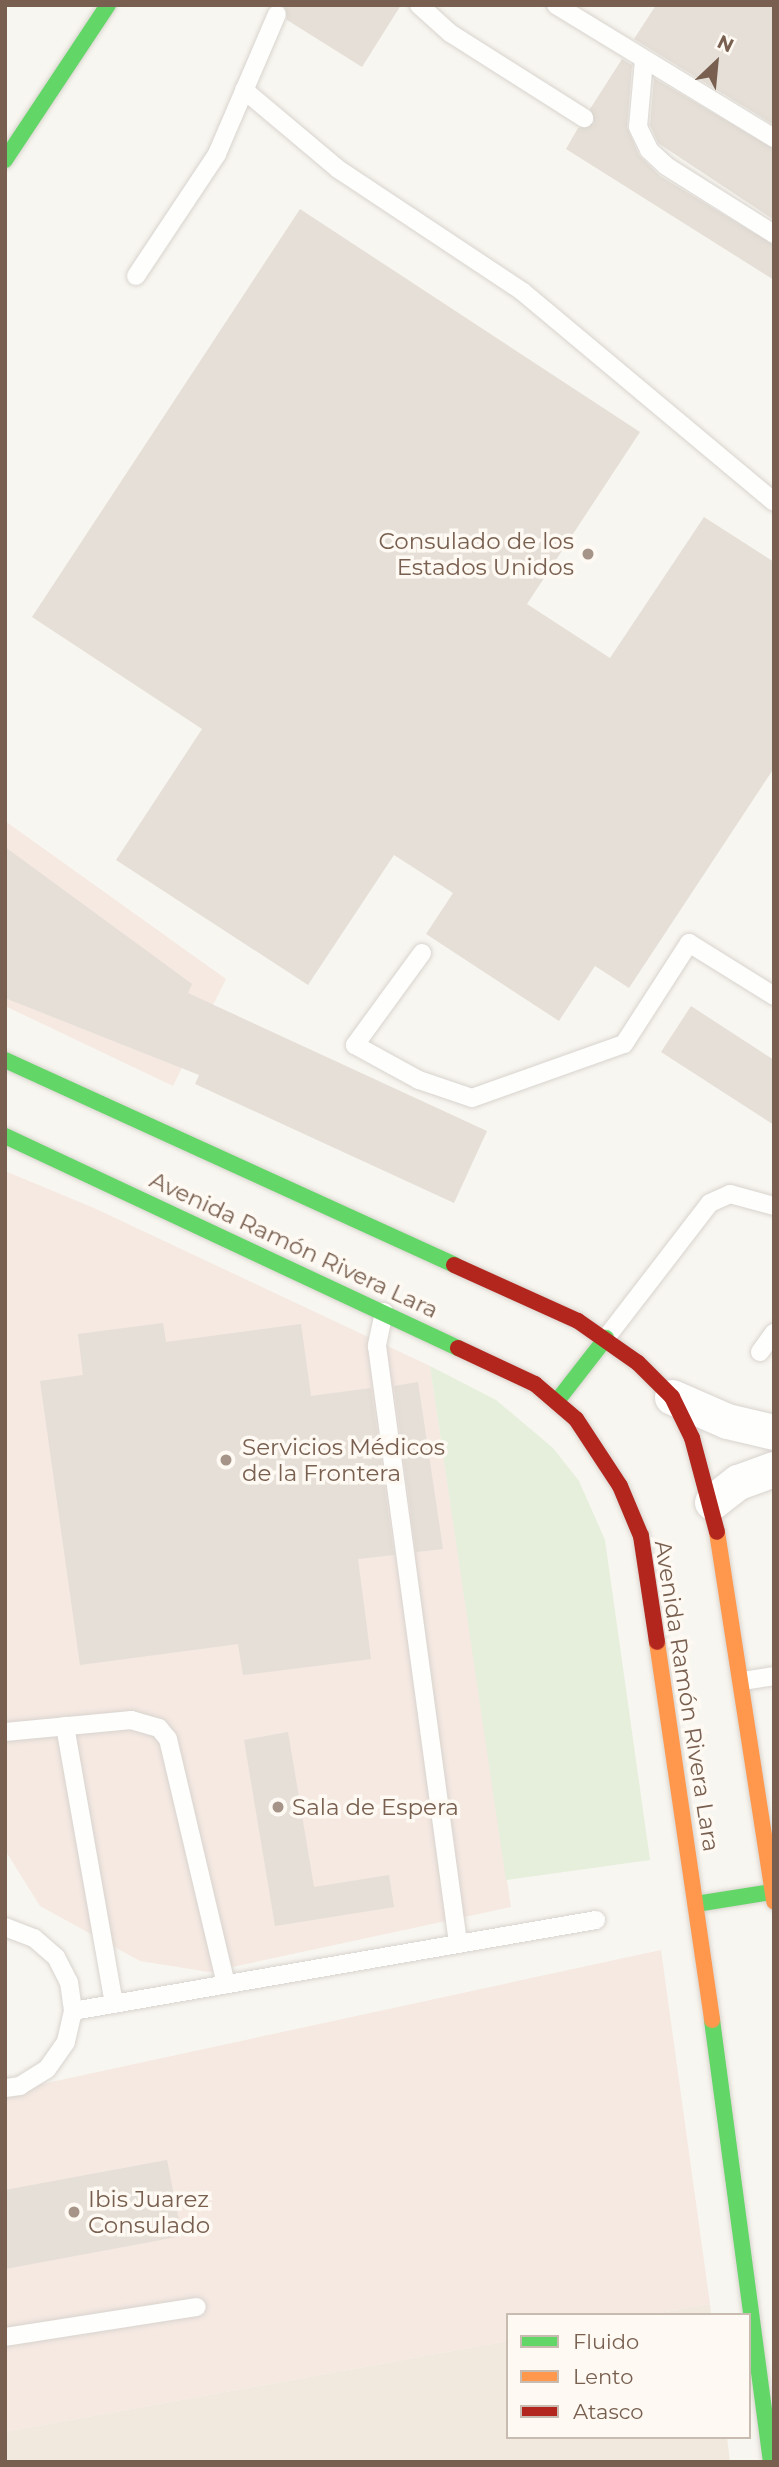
<!DOCTYPE html>
<html>
<head>
<meta charset="utf-8">
<style>
  body { margin:0 }
  #map { position:relative; width:779px; height:2467px; overflow:hidden; background:#f8f6f0; font-family:Montserrat,sans-serif }
  div>[style] { position:absolute }
  .residential>* { inset:0; background:#f1e9de }
  .commercial>* { inset:0; background:#f5e9e2 }
  .green>* { inset:0; background:#e5efdb }
  .building>* { inset:0; background:#e5dfd7 }
  .roads { filter:drop-shadow(0 0 2px #d8d3ce) drop-shadow(0 0 2px #d8d3ce) }
  .lane>* { height:18px; margin:-9px; padding:0 9px; transform-origin:9px; border-radius:9px; background:#fefefd }
  .street>* { height:35px; margin:-17.5px; padding:0 17.5px; transform-origin:17.5px; border-radius:17.5px; background:#fefefd }
  .fast>* { height:16px; margin:-8px; padding:0 8px; transform-origin:8px; border-radius:8px; background:#63d668 }
  .slow>* { height:16px; margin:-8px; padding:0 8px; transform-origin:8px; border-radius:8px; background:#ff974d }
  .jam>* { height:16px; margin:-8px; padding:0 8px; transform-origin:8px; border-radius:8px; background:#b3261e }
  .dots>* { width:19px; height:19px; translate:-50% -50%; box-sizing:border-box; border:4px solid #fefaf3; border-radius:50% }
  span { translate:-50% -50%; white-space:nowrap; text-align:center; line-height:1.15; -webkit-text-stroke:7px #fefaf3; paint-order:stroke }
  .poi-label { font-size:23px; color:#785f4f }
  .right { translate:-100% -50%; text-align:right }
  .left { translate:0 -50%; text-align:left }
  .street-label { font-size:23px; color:#785f4f }
  .frame { position:absolute; inset:0; border:7px solid #785f4f; pointer-events:none }
  .legend { position:absolute; left:506px; top:2313px; width:245px; height:126px; box-sizing:border-box; background:#fefaf3; border:2px solid #c8bcb1; margin:0; padding:9px 12px; list-style:none; font-size:21px; color:#785f4f }
  .legend li { display:flex; align-items:center; gap:14px; height:35px }
  .legend b { width:35px; border:2px solid #c8bcb1 }
  .north { position:absolute; left:681px; top:28px; width:70px; height:70px; -webkit-text-stroke:5px #fefaf3; paint-order:stroke; rotate:26deg; font-size:19px; font-weight:700; line-height:28px; text-align:center; color:#785f4f }
  .north::after { content:''; display:block; margin:auto; width:24px; height:32px; background:#785f4f; clip-path:polygon(50% 0,100% 100%,50% 72%,0 100%) }
</style>
</head>
<body>
<div id="map">
  <div class="residential">
    <i style="clip-path:polygon(710px 2304px,711px 2315px,649px 2315px)"></i>
    <i style="clip-path:polygon(508px 2341px,508px 2437px,727px 2437px,730px 2462px,5px 2462px,5px 2432px)"></i>
  </div>
  <div class="commercial">
    <i style="clip-path:polygon(5px 821px,226px 979px,173px 1086px,5px 1006px)"></i>
    <i style="clip-path:polygon(5px 1171px,94px 1208px,430px 1366px,511px 1907px,209px 1972px,140px 1961px,40px 1906px,5px 1850px)"></i>
    <i style="clip-path:polygon(661px 1950px,710px 2304px,649px 2315px,508px 2315px,508px 2341px,5px 2432px,5px 2092px)"></i>
  </div>
  <div class="green">
    <i style="clip-path:polygon(430px 1366px,496px 1400px,553px 1448px,579px 1481px,605px 1540px,650px 1860px,506px 1880px)"></i>
  </div>
  <div class="building">
    <i style="clip-path:polygon(284px 5px,401px 5px,362px 67px,287px 20px)"></i>
    <i style="clip-path:polygon(656px 5px,774px 5px,774px 125px,634px 39px)"></i>
    <i style="clip-path:polygon(622px 59px,632px 65px,627px 127px,639px 155px,660px 176px,774px 245px,774px 280px,566px 149px,578px 128px,594px 123px,590px 109px)"></i>
    <i style="clip-path:polygon(654px 78px,774px 149px,774px 220px,658px 143px,650px 125px)"></i>
    <i style="clip-path:polygon(300px 209px,640px 432px,527px 604px,610px 658px,704px 517px,774px 562px,774px 768px,629px 988px,595px 966px,559px 1021px,426px 934px,453px 893px,394px 855px,308px 985px,116px 860px,202px 729px,32px 617px)"></i>
    <i style="clip-path:polygon(5px 847px,192px 984px,188px 993px,487px 1131px,454px 1203px,195px 1084px,199px 1075px,5px 998px)"></i>
    <i style="clip-path:polygon(691px 1006px,774px 1060px,774px 1125px,661px 1052px)"></i>
    <i style="clip-path:polygon(163px 1323px,166px 1342px,301px 1324px,311px 1396px,371px 1388px,394px 1555px,358px 1559px,371px 1659px,243px 1675px,238px 1644px,80px 1665px,40px 1381px,83px 1375px,78px 1334px)"></i>
    <i style="clip-path:polygon(418px 1382px,443px 1549px,416px 1552px,394px 1386px)"></i>
    <i style="clip-path:polygon(288px 1732px,314px 1887px,389px 1875px,394px 1907px,275px 1926px,244px 1740px)"></i>
    <i style="clip-path:polygon(167px 2160px,182px 2236px,5px 2269px,5px 2190px)"></i>
  </div>
  <div class="roads">
    <div class="lane">
      <i style="left:419px;top:5px;width:42px;rotate:42.1deg"></i>
      <i style="left:450px;top:33px;width:159px;rotate:32.4deg"></i>
      <i style="left:556px;top:5px;width:255px;rotate:31.4deg"></i>
      <i style="left:644px;top:60px;width:67px;rotate:95.1deg"></i>
      <i style="left:638px;top:127px;width:25px;rotate:64deg"></i>
      <i style="left:649px;top:150px;width:23px;rotate:43deg"></i>
      <i style="left:666px;top:166px;width:128px;rotate:32.2deg"></i>
      <i style="left:244px;top:90px;width:123px;rotate:40deg"></i>
      <i style="left:338px;top:169px;width:222px;rotate:33.6deg"></i>
      <i style="left:523px;top:292px;width:327px;rotate:39.9deg"></i>
      <i style="left:136px;top:276px;width:146px;rotate:-56.4deg"></i>
      <i style="left:217px;top:154px;width:152px;rotate:-66.8deg"></i>
      <i style="left:422px;top:953px;width:114px;rotate:126.1deg"></i>
      <i style="left:355px;top:1045px;width:73px;rotate:28.7deg"></i>
      <i style="left:419px;top:1080px;width:56px;rotate:18.8deg"></i>
      <i style="left:472px;top:1098px;width:161px;rotate:-19.6deg"></i>
      <i style="left:624px;top:1044px;width:120px;rotate:-57.2deg"></i>
      <i style="left:689px;top:943px;width:100px;rotate:31.9deg"></i>
      <i style="left:384px;top:1312px;width:35px;rotate:102deg"></i>
      <i style="left:377px;top:1346px;width:602px;rotate:82.27deg"></i>
      <i style="left:606px;top:1338px;width:170px;rotate:-52.4deg"></i>
      <i style="left:710px;top:1203px;width:22px;rotate:-24deg"></i>
      <i style="left:730px;top:1194px;width:46px;rotate:15.3deg"></i>
      <i style="left:760px;top:1352px;width:24px;rotate:-54deg"></i>
      <i style="left:743px;top:1681px;width:31px;rotate:-9deg"></i>
      <i style="left:65px;top:1726px;width:282px;rotate:80deg"></i>
      <i style="left:5px;top:1732px;width:127px;rotate:-5.4deg"></i>
      <i style="left:131px;top:1720px;width:29px;rotate:16deg"></i>
      <i style="left:159px;top:1728px;width:14px;rotate:51deg"></i>
      <i style="left:168px;top:1739px;width:252px;rotate:76.7deg"></i>
      <i style="left:5px;top:1927px;width:31px;rotate:21deg"></i>
      <i style="left:34px;top:1938px;width:29px;rotate:41deg"></i>
      <i style="left:56px;top:1957px;width:28px;rotate:63deg"></i>
      <i style="left:69px;top:1982px;width:29px;rotate:82deg"></i>
      <i style="left:73px;top:2011px;width:32px;rotate:103deg"></i>
      <i style="left:66px;top:2042px;width:33px;rotate:125deg"></i>
      <i style="left:47px;top:2069px;width:32px;rotate:148deg"></i>
      <i style="left:20px;top:2086px;width:15px;rotate:172deg"></i>
      <i style="left:73px;top:2011px;width:531px;rotate:-9.87deg"></i>
      <i style="left:5px;top:2337px;width:194px;rotate:-8.9deg"></i>
    </div>
    <div class="street">
      <i style="left:672px;top:1397px;width:60px;rotate:23.6deg"></i>
      <i style="left:727px;top:1421px;width:48px;rotate:13.2deg"></i>
      <i style="left:712px;top:1502px;width:33px;rotate:-38deg"></i>
      <i style="left:738px;top:1482px;width:38px;rotate:-20deg"></i>
    </div>
    <div class="fast">
      <i style="left:5px;top:160px;width:186px;rotate:-56.4deg"></i>
      <i style="left:5px;top:1060px;width:494px;rotate:24.5deg"></i>
      <i style="left:5px;top:1136px;width:500px;rotate:25.08deg"></i>
      <i style="left:557px;top:1401px;width:80px;rotate:-52.1deg"></i>
      <i style="left:696px;top:1904px;width:77px;rotate:-9deg"></i>
      <i style="left:712px;top:2020px;width:446px;rotate:82.4deg"></i>
    </div>
    <div class="slow">
      <i style="left:717px;top:1532px;width:374px;rotate:81.2deg"></i>
      <i style="left:657px;top:1642px;width:382px;rotate:81.7deg"></i>
    </div>
    <div class="jam">
      <i style="left:454px;top:1265px;width:136px;rotate:24.3deg"></i>
      <i style="left:578px;top:1321px;width:73px;rotate:35deg"></i>
      <i style="left:638px;top:1363px;width:48px;rotate:45deg"></i>
      <i style="left:672px;top:1397px;width:46px;rotate:64deg"></i>
      <i style="left:692px;top:1438px;width:97px;rotate:75.1deg"></i>
      <i style="left:458px;top:1348px;width:85px;rotate:25.1deg"></i>
      <i style="left:535px;top:1384px;width:54px;rotate:40.5deg"></i>
      <i style="left:576px;top:1419px;width:80px;rotate:56.7deg"></i>
      <i style="left:620px;top:1486px;width:54px;rotate:67.2deg"></i>
      <i style="left:641px;top:1536px;width:107px;rotate:81.4deg"></i>
    </div>
  </div>
  <div class="dots">
    <i style="left:588px;top:554px;background:#a59487"></i>
    <i style="left:226px;top:1460px;background:#a59487"></i>
    <i style="left:278px;top:1807px;background:#a59487"></i>
    <i style="left:74px;top:2212px;background:#a59487"></i>
  </div>
  <div class="poi-label">
    <span class="right" style="left:574px;top:554px">Consulado de los<br>Estados Unidos</span>
    <span class="left" style="left:242px;top:1460px">Servicios Médicos<br>de la Frontera</span>
    <span class="left" style="left:292px;top:1807px">Sala de Espera</span>
    <span class="left" style="left:88px;top:2212px">Ibis Juarez<br>Consulado</span>
  </div>
  <div class="street-label">
    <span style="left:294px;top:1245px;rotate:25deg">Avenida Ramón Rivera Lara</span>
    <span style="left:687px;top:1696px;rotate:81deg">Avenida Ramón Rivera Lara</span>
  </div>
  <div class="frame"></div>
  <ul class="legend">
  <li><b style="height:9px;background:#63d668"></b>Fluido</li>
  <li><b style="height:9px;background:#ff974d"></b>Lento</li>
  <li><b style="height:9px;background:#b3261e"></b>Atasco</li>
  </ul>
  <div class="north">N</div>
</div>
</body>
</html>
